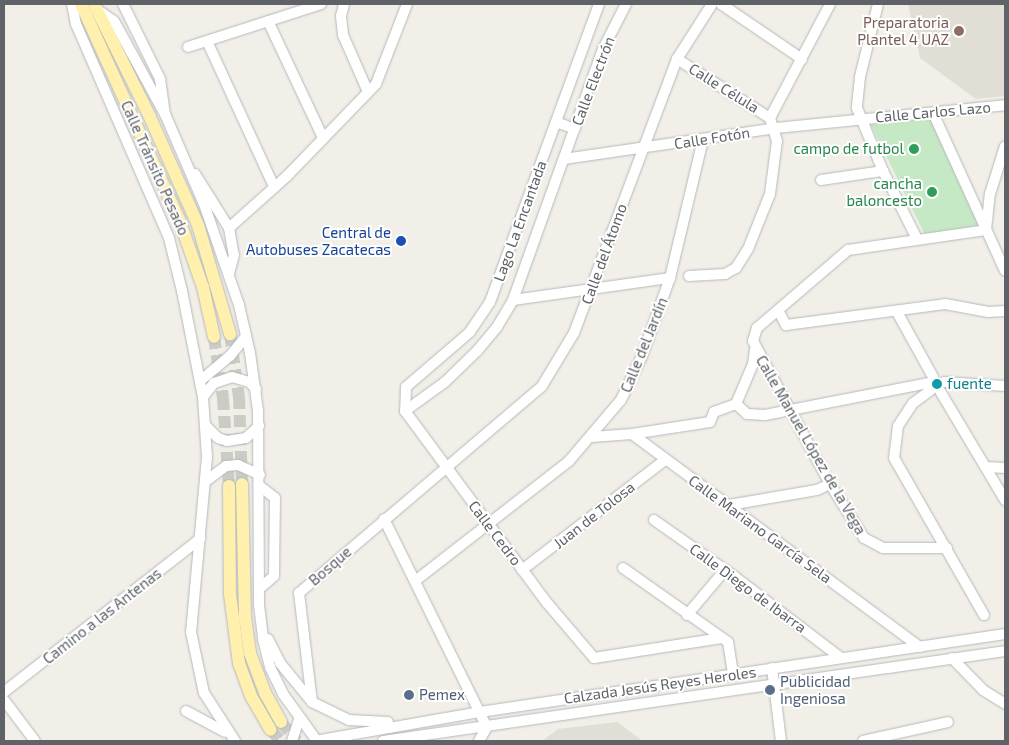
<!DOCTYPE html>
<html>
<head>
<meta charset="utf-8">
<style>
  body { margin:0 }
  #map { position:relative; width:1009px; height:745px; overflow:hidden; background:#f1efe7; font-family:"Exo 2",sans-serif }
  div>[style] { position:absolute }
  .education>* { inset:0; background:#e1ded5 }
  .green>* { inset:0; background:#c5e9c4 }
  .major-tunnel>* { height:12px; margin-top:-6px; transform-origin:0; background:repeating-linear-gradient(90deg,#ccccc7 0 12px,transparent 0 18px) }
  .roads { filter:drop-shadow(0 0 1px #b5b8bc) drop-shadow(0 0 1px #b5b8bc) }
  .minor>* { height:10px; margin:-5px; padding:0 5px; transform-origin:5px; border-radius:5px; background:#fff }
  .major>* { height:12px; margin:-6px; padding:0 6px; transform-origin:6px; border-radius:6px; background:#fff0ae }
  .dots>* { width:14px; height:14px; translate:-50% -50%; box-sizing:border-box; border:2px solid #fff; border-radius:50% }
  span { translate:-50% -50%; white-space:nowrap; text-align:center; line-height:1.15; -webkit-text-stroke:4px #fff; paint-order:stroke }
  .education-label { font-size:15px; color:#785e54 }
  .right { translate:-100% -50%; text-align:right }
  .street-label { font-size:15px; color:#5f6368 }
  .leisure-label { font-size:15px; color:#27864d }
  .transit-label { font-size:15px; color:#164399 }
  .culture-label { font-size:15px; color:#0d838f }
  .left { translate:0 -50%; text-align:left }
  .service-label { font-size:15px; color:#4e5e75 }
  .frame { position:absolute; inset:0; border:5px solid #5f6368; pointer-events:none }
</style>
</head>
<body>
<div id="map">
  <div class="education">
    <i style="clip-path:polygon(908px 4px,1005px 4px,1005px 96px,976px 99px,920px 58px)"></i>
    <i style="clip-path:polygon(617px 722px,643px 741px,542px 741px,558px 729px)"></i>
  </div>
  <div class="green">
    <i style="clip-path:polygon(932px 118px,984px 231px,926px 237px,871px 125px)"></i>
  </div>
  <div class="major-tunnel">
    <i style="left:230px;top:334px;width:64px;rotate:81.9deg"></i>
    <i style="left:239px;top:397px;width:87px;rotate:88deg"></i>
    <i style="left:214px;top:337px;width:62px;rotate:81.6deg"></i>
    <i style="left:223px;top:398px;width:88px;rotate:86.1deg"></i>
    <i style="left:281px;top:722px;width:25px;rotate:50deg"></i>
    <i style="left:271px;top:730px;width:15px;rotate:48deg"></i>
  </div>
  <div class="roads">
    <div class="minor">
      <i style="left:72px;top:4px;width:20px;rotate:79deg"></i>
      <i style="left:76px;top:24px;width:233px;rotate:66.5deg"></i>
      <i style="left:169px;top:238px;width:55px;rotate:76.2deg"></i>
      <i style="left:182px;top:291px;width:108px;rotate:78.8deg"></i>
      <i style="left:203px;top:397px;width:60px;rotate:86.2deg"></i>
      <i style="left:207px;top:457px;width:176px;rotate:95.2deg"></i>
      <i style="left:191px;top:632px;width:62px;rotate:78deg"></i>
      <i style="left:204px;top:693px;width:57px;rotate:57.1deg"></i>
      <i style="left:123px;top:4px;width:84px;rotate:63.7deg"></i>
      <i style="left:160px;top:79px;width:34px;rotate:82deg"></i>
      <i style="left:344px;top:4px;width:12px;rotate:104deg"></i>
      <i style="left:341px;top:16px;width:19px;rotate:84deg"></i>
      <i style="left:343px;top:35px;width:62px;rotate:66.3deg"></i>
      <i style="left:599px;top:4px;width:317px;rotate:110.1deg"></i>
      <i style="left:490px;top:302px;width:36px;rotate:124deg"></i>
      <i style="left:470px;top:332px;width:84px;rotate:139.3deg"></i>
      <i style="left:406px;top:387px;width:24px;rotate:92deg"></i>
      <i style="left:405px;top:411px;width:240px;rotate:53.5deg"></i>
      <i style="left:548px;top:604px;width:71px;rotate:49.6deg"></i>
      <i style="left:594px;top:658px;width:129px;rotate:-8.9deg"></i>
      <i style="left:721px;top:4px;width:98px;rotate:34.2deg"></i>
      <i style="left:878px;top:4px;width:75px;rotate:103.9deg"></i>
      <i style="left:860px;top:77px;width:31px;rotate:96deg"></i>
      <i style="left:857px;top:108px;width:68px;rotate:67.6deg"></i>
      <i style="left:883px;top:171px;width:76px;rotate:63.4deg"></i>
      <i style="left:98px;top:10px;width:19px;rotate:35deg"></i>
      <i style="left:114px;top:21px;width:106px;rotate:61.3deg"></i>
      <i style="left:165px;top:114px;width:98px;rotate:66.6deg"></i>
      <i style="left:204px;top:204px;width:107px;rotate:70.9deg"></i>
      <i style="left:239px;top:305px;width:49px;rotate:77.1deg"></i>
      <i style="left:250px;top:353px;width:59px;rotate:82.1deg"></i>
      <i style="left:258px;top:411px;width:194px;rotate:89.7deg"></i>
      <i style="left:259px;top:605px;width:34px;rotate:83deg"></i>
      <i style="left:263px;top:639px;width:29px;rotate:76deg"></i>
      <i style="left:270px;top:667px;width:30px;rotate:64deg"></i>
      <i style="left:283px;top:694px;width:58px;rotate:54.1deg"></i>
      <i style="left:268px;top:21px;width:129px;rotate:64.8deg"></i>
      <i style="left:207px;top:41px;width:161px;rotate:65.3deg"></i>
      <i style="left:188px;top:47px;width:140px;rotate:-17.9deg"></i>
      <i style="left:677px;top:59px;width:110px;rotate:32.4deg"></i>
      <i style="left:934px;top:115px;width:171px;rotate:65.5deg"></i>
      <i style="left:556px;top:122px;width:20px;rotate:20deg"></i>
      <i style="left:564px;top:159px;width:214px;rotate:-8.3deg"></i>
      <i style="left:776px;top:128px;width:230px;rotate:-5.7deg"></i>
      <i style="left:195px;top:174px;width:64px;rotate:57.8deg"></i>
      <i style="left:229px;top:228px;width:27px;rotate:80deg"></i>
      <i style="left:234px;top:255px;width:20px;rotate:105deg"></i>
      <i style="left:821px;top:180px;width:63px;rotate:-8.3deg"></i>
      <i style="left:229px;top:228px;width:78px;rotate:-41.9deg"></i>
      <i style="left:287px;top:176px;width:128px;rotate:-45.9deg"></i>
      <i style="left:376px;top:84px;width:86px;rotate:-68.8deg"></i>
      <i style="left:689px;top:276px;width:36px;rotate:-3deg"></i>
      <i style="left:725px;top:274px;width:13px;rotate:-29deg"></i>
      <i style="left:736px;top:268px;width:22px;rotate:-58deg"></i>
      <i style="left:748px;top:249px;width:59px;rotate:-68.2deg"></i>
      <i style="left:770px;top:194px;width:53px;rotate:-82.5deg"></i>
      <i style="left:777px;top:141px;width:24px;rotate:-107deg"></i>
      <i style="left:770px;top:118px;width:129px;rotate:-62.2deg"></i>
      <i style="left:513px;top:300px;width:159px;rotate:-8deg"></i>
      <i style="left:779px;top:312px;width:15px;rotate:62deg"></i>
      <i style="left:786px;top:325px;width:160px;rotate:-7.5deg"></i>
      <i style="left:945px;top:304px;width:44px;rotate:10.5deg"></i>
      <i style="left:988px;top:312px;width:17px;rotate:-3deg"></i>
      <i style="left:897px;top:312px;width:74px;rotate:61deg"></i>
      <i style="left:200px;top:381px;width:39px;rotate:-40deg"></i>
      <i style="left:230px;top:356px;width:26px;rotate:-51deg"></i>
      <i style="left:944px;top:382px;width:61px;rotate:3.8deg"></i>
      <i style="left:931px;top:390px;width:22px;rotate:144deg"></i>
      <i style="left:913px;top:403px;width:27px;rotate:123deg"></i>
      <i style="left:898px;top:426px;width:32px;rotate:97deg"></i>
      <i style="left:894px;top:458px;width:181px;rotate:60.2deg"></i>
      <i style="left:940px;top:391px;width:127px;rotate:59.2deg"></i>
      <i style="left:203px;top:397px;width:18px;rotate:-52deg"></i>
      <i style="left:214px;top:383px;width:19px;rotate:-18deg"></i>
      <i style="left:232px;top:377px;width:18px;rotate:16deg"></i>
      <i style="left:249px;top:382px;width:10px;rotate:45deg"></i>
      <i style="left:736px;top:404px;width:43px;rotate:-67deg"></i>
      <i style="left:753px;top:364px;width:15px;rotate:-82deg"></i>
      <i style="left:405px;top:411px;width:49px;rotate:-35.9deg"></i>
      <i style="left:445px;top:382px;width:45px;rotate:-44.1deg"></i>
      <i style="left:477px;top:351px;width:31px;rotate:-50deg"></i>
      <i style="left:497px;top:327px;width:31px;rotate:-59deg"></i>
      <i style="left:513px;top:300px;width:267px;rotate:-70.3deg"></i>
      <i style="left:603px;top:49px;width:51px;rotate:-62.9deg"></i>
      <i style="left:205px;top:425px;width:18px;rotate:45deg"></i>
      <i style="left:218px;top:438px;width:9px;rotate:18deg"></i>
      <i style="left:227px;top:441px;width:19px;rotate:-9deg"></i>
      <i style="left:246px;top:438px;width:18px;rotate:-43deg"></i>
      <i style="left:632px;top:434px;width:79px;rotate:-8.7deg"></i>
      <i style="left:710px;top:422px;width:11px;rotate:-68deg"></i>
      <i style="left:714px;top:412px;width:23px;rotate:-20deg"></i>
      <i style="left:736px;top:404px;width:15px;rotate:42deg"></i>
      <i style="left:747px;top:414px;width:18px;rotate:3deg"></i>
      <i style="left:765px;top:415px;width:166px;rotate:-11.1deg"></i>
      <i style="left:592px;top:437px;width:40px;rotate:-4.3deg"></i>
      <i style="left:632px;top:434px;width:358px;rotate:36.5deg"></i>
      <i style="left:986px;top:467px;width:19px;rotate:3deg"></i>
      <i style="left:206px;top:481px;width:25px;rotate:-37deg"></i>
      <i style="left:226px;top:466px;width:12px;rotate:-5deg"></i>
      <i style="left:238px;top:465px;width:24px;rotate:24deg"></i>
      <i style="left:729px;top:505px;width:89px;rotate:-9.7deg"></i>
      <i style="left:817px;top:490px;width:14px;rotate:-25deg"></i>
      <i style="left:384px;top:519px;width:232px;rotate:63.7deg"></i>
      <i style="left:487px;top:727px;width:16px;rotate:120deg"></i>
      <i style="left:654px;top:520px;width:99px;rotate:35.1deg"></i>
      <i style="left:735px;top:577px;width:133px;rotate:37.4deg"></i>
      <i style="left:947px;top:548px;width:64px;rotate:180deg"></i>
      <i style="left:883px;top:548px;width:21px;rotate:-152deg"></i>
      <i style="left:864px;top:538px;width:64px;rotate:-122.2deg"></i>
      <i style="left:830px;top:484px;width:162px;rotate:-118.3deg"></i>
      <i style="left:753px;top:341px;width:14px;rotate:-73deg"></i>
      <i style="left:757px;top:328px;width:120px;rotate:-40.6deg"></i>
      <i style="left:848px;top:250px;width:139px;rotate:-8.2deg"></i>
      <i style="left:986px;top:230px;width:36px;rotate:-84deg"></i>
      <i style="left:990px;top:194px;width:50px;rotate:-72.6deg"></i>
      <i style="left:623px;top:568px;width:128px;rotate:35.2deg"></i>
      <i style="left:728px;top:642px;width:32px;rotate:81deg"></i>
      <i style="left:522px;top:570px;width:180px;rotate:-37.6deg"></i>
      <i style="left:415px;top:581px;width:195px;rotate:-37.9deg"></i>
      <i style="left:569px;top:461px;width:80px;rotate:-49.6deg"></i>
      <i style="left:621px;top:400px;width:49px;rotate:-64.5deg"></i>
      <i style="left:642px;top:356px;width:83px;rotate:-70.3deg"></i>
      <i style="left:670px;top:278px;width:143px;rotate:-76.6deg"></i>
      <i style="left:259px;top:589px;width:20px;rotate:-41deg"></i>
      <i style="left:274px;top:576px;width:78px;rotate:-89.3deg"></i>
      <i style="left:275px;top:498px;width:18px;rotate:-142deg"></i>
      <i style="left:687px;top:615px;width:59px;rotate:-49.8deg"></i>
      <i style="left:268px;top:639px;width:27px;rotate:63deg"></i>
      <i style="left:280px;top:663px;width:50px;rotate:50.6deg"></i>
      <i style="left:312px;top:702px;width:41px;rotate:25.9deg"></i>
      <i style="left:349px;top:720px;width:39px;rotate:3deg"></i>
      <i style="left:952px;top:658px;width:45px;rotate:45.9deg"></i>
      <i style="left:983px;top:690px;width:26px;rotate:32deg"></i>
      <i style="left:772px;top:668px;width:74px;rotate:83deg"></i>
      <i style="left:4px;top:692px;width:249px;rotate:-38deg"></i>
      <i style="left:4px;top:700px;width:51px;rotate:52.9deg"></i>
      <i style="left:312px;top:702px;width:110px;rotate:-96.8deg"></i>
      <i style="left:299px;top:593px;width:319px;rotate:-40.4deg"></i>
      <i style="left:542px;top:386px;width:62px;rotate:-58.9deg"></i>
      <i style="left:574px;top:333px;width:293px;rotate:-69.4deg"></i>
      <i style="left:677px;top:59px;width:65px;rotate:-57.5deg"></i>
      <i style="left:186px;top:711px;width:44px;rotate:28.3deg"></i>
      <i style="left:292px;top:741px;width:22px;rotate:-72deg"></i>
      <i style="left:315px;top:741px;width:168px;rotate:-10deg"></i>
      <i style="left:480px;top:712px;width:531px;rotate:-8.45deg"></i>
      <i style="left:383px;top:741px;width:628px;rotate:-8.23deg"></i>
      <i style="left:863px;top:741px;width:87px;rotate:-12.6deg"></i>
    </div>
    <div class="major">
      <i style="left:81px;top:4px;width:236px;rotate:65.5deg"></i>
      <i style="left:179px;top:219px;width:72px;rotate:70.6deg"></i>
      <i style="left:203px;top:287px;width:51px;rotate:77.6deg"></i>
      <i style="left:94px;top:4px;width:124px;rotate:63.6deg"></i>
      <i style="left:149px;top:115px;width:120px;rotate:66deg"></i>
      <i style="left:198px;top:225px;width:114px;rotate:73.6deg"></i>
      <i style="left:242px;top:484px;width:133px;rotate:88.7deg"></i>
      <i style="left:245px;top:617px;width:36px;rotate:82deg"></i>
      <i style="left:250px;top:653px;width:43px;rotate:69.4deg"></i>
      <i style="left:265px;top:693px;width:33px;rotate:61deg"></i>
      <i style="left:229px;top:486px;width:108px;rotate:89.5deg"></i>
      <i style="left:230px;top:594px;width:70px;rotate:82.6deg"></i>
      <i style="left:239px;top:663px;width:35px;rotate:70deg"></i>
      <i style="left:251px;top:696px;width:39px;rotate:60deg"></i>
    </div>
  </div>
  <div class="dots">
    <i style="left:959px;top:31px;background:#8d6e63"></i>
    <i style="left:914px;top:149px;background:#2e9e5b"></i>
    <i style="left:932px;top:192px;background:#2e9e5b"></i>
    <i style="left:401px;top:241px;background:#1a4fb4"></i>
    <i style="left:937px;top:384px;background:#0f9aa8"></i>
    <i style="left:770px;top:690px;background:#5c6f8a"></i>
    <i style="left:409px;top:695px;background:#5c6f8a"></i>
  </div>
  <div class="education-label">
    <span class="right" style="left:949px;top:31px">Preparatoria<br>Plantel 4 UAZ</span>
  </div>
  <div class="street-label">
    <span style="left:593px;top:81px;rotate:-69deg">Calle Electrón</span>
    <span style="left:724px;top:88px;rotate:32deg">Calle Célula</span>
    <span style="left:933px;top:112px;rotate:-5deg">Calle Carlos Lazo</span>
    <span style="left:712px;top:138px;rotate:-9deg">Calle Fotón</span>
    <span style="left:155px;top:168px;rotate:66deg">Calle Tránsito Pesado</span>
    <span style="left:520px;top:221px;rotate:-70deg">Lago La Encantada</span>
    <span style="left:604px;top:254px;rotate:-70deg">Calle del Átomo</span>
    <span style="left:644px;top:345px;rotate:-68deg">Calle del Jardín</span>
    <span style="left:811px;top:445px;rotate:60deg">Calle Manuel López de la Vega</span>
    <span style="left:594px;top:515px;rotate:-38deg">Juan de Tolosa</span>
    <span style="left:760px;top:529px;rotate:36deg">Calle Mariano García Sela</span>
    <span style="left:495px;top:533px;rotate:53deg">Calle Cedro</span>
    <span style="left:330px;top:566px;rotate:-41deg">Bosque</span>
    <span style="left:748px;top:588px;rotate:36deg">Calle Diego de Ibarra</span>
    <span style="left:102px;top:616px;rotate:-38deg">Camino a las Antenas</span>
    <span style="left:660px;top:685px;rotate:-8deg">Calzada Jesús Reyes Heroles</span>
  </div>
  <div class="leisure-label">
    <span class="right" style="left:904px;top:149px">campo de futbol</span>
    <span class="right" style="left:922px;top:192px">cancha<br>baloncesto</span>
  </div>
  <div class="transit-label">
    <span class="right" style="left:391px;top:241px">Central de<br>Autobuses Zacatecas</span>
  </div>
  <div class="culture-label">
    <span class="left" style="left:947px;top:384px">fuente</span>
  </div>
  <div class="service-label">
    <span class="left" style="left:780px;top:690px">Publicidad<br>Ingeniosa</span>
    <span class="left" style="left:419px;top:695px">Pemex</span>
  </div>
  <div class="frame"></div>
</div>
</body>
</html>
